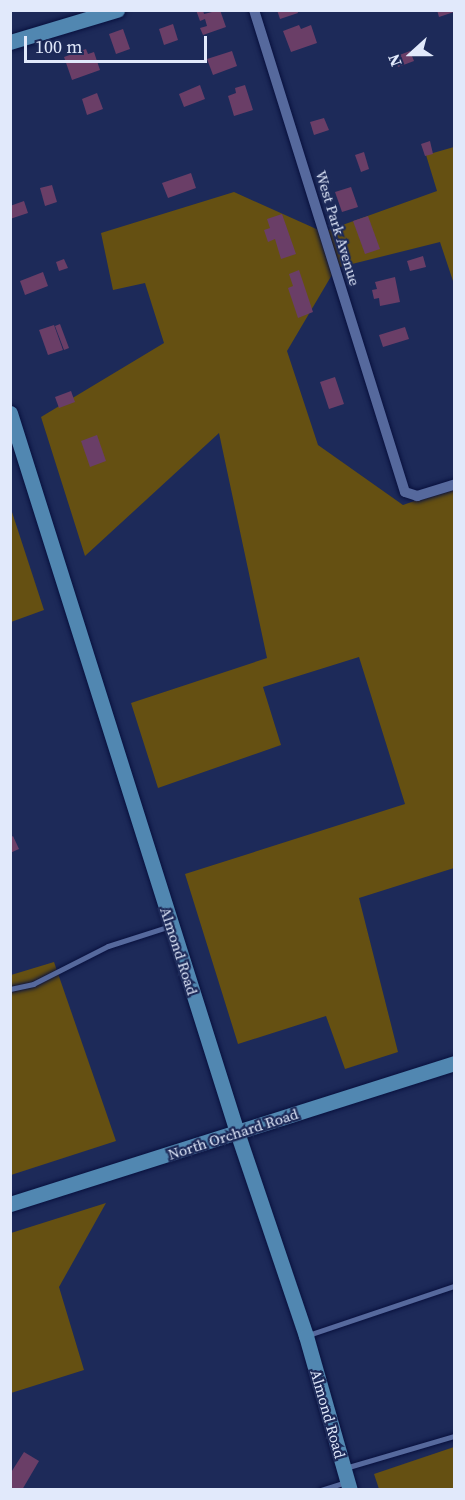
<!DOCTYPE html>
<html>
<head>
<meta charset="utf-8">
<style>
  body { margin:0 }
  #map { position:relative; width:465px; height:1500px; overflow:hidden; background:#1d2a59; font-family:"Source Serif 4",serif }
  div>[style] { position:absolute }
  .green>* { inset:0; background:#655012 }
  .building>* { inset:0; background:#6a3e67 }
  .roads { filter:drop-shadow(0 0 2px #08103d) drop-shadow(0 0 2px #08103d) }
  .lane>* { height:5px; margin:-2.5px; padding:0 2.5px; transform-origin:2.5px; border-radius:2.5px; background:#56699d }
  .street>* { height:10px; margin:-5px; padding:0 5px; transform-origin:5px; border-radius:5px; background:#56699d }
  .secondary>* { height:15px; margin:-7.5px; padding:0 7.5px; transform-origin:7.5px; border-radius:7.5px; background:#5187b1 }
  span { translate:-50% -50%; white-space:nowrap; text-align:center; line-height:1.15; -webkit-text-stroke:4.5px #1d2a59; paint-order:stroke }
  .street-label { font-size:15px; color:#e1e9fb }
  .frame { position:absolute; inset:0; border:12px solid #e1e9fb; pointer-events:none }
  .north { position:absolute; left:381px; top:24px; width:60px; height:60px; -webkit-text-stroke:4px #1d2a59; paint-order:stroke; rotate:249deg; font-size:16px; font-weight:700; line-height:24px; text-align:center; color:#e1e9fb }
  .north::after { content:''; display:block; margin:auto; width:21px; height:27px; background:#e1e9fb; clip-path:polygon(50% 0,100% 100%,50% 72%,0 100%) }
  .scale { position:absolute; left:24px; top:36px; width:183px; height:27px; box-sizing:border-box; border:3px solid #e1e9fb; border-top:0; padding-left:8px; font-size:18px; line-height:21px; white-space:nowrap; color:#e1e9fb; -webkit-text-stroke:4px #1d2a59; paint-order:stroke }
</style>
</head>
<body>
<div id="map">
  <div class="green">
    <i style="clip-path:polygon(454px 147px,454px 284px,440px 242px,336px 268px,287px 351px,318px 445px,403px 505px,454px 487px,454px 868px,359px 898px,398px 1052px,345px 1069px,326px 1016px,238px 1044px,185px 874px,405px 804px,359px 657px,263px 687px,281px 745px,158px 788px,131px 703px,267px 658px,219px 433px,85px 556px,41px 417px,164px 343px,145px 283px,113px 290px,101px 233px,234px 192px,323px 232px,437px 191px,426px 155px)"></i>
    <i style="clip-path:polygon(10px 506px,44px 610px,11px 622px,10px 622px)"></i>
    <i style="clip-path:polygon(54px 962px,116px 1141px,11px 1175px,11px 975px)"></i>
    <i style="clip-path:polygon(106px 1203px,59px 1287px,84px 1370px,11px 1393px,11px 1233px)"></i>
    <i style="clip-path:polygon(454px 1447px,454px 1489px,379px 1489px,374px 1474px)"></i>
  </div>
  <div class="building">
    <i style="clip-path:polygon(196px 10px,203px 10px,204px 14px,220px 10px,226px 27px,203px 35px,200px 28px,207px 26px,205px 19px,200px 21px)"></i>
    <i style="clip-path:polygon(277px 10px,297px 10px,298px 13px,280px 19px)"></i>
    <i style="clip-path:polygon(437px 10px,454px 10px,454px 12px,439px 17px)"></i>
    <i style="clip-path:polygon(173px 24px,178px 40px,164px 45px,159px 29px)"></i>
    <i style="clip-path:polygon(299px 25px,301px 29px,311px 25px,317px 43px,291px 52px,283px 31px)"></i>
    <i style="clip-path:polygon(123px 29px,130px 49px,116px 54px,109px 34px)"></i>
    <i style="clip-path:polygon(86px 49px,88px 54px,94px 52px,100px 70px,72px 80px,64px 57px)"></i>
    <i style="clip-path:polygon(232px 51px,237px 66px,213px 75px,207px 59px)"></i>
    <i style="clip-path:polygon(410px 51px,414px 61px,398px 67px,394px 57px)"></i>
    <i style="clip-path:polygon(200px 85px,205px 99px,184px 107px,179px 94px)"></i>
    <i style="clip-path:polygon(245px 85px,253px 110px,234px 116px,228px 96px,236px 93px,235px 88px)"></i>
    <i style="clip-path:polygon(97px 93px,103px 109px,87px 115px,82px 99px)"></i>
    <i style="clip-path:polygon(324px 118px,329px 130px,314px 135px,310px 122px)"></i>
    <i style="clip-path:polygon(430px 141px,433px 154px,425px 156px,421px 144px)"></i>
    <i style="clip-path:polygon(364px 152px,369px 169px,361px 172px,355px 155px)"></i>
    <i style="clip-path:polygon(191px 173px,196px 188px,168px 198px,162px 183px)"></i>
    <i style="clip-path:polygon(52px 185px,57px 202px,45px 206px,40px 188px)"></i>
    <i style="clip-path:polygon(351px 187px,358px 207px,342px 212px,335px 192px)"></i>
    <i style="clip-path:polygon(24px 201px,28px 213px,10px 219px,10px 206px)"></i>
    <i style="clip-path:polygon(282px 214px,296px 254px,281px 259px,275px 239px,268px 242px,264px 230px,270px 228px,267px 219px)"></i>
    <i style="clip-path:polygon(368px 216px,380px 249px,365px 254px,353px 221px)"></i>
    <i style="clip-path:polygon(423px 256px,426px 267px,410px 271px,407px 261px)"></i>
    <i style="clip-path:polygon(64px 259px,68px 268px,59px 271px,56px 262px)"></i>
    <i style="clip-path:polygon(299px 270px,313px 312px,298px 318px,288px 288px,293px 286px,289px 274px)"></i>
    <i style="clip-path:polygon(43px 272px,48px 286px,25px 295px,20px 281px)"></i>
    <i style="clip-path:polygon(395px 277px,400px 302px,380px 306px,379px 298px,374px 299px,372px 290px,377px 289px,375px 282px)"></i>
    <i style="clip-path:polygon(60px 324px,69px 348px,64px 350px,55px 326px)"></i>
    <i style="clip-path:polygon(54px 325px,63px 350px,48px 355px,39px 330px)"></i>
    <i style="clip-path:polygon(405px 327px,409px 339px,383px 347px,379px 335px)"></i>
    <i style="clip-path:polygon(335px 377px,344px 404px,329px 409px,320px 382px)"></i>
    <i style="clip-path:polygon(71px 391px,75px 402px,59px 408px,55px 397px)"></i>
    <i style="clip-path:polygon(97px 435px,106px 461px,90px 467px,81px 441px)"></i>
    <i style="clip-path:polygon(13px 836px,19px 849px,10px 853px,10px 838px)"></i>
    <i style="clip-path:polygon(24px 1452px,39px 1461px,22px 1490px,10px 1490px,10px 1474px)"></i>
  </div>
  <div class="roads">
    <div class="lane">
      <i style="left:10px;top:989px;width:24px;rotate:-12deg"></i>
      <i style="left:33px;top:984px;width:84px;rotate:-26.9deg"></i>
      <i style="left:108px;top:946px;width:65px;rotate:-17.9deg"></i>
      <i style="left:308px;top:1335px;width:154px;rotate:-18.6deg"></i>
      <i style="left:345px;top:1468px;width:114px;rotate:-16.4deg"></i>
      <i style="left:321px;top:1490px;width:25px;rotate:-18deg"></i>
    </div>
    <div class="street">
      <i style="left:254px;top:10px;width:505px;rotate:72.61deg"></i>
      <i style="left:405px;top:492px;width:13px;rotate:18deg"></i>
      <i style="left:417px;top:496px;width:39px;rotate:-17deg"></i>
    </div>
    <div class="secondary">
      <i style="left:10px;top:42px;width:112px;rotate:-16.7deg"></i>
      <i style="left:10px;top:413px;width:754px;rotate:72.48deg"></i>
      <i style="left:237px;top:1132px;width:215px;rotate:71.3deg"></i>
      <i style="left:306px;top:1336px;width:160px;rotate:74.1deg"></i>
      <i style="left:10px;top:1204px;width:466px;rotate:-17.6deg"></i>
    </div>
  </div>
  <div class="street-label">
    <span style="left:338px;top:228px;rotate:73deg">West Park Avenue</span>
    <span style="left:179px;top:951px;rotate:72deg">Almond Road</span>
    <span style="left:233px;top:1134px;rotate:-18deg">North Orchard Road</span>
    <span style="left:328px;top:1414px;rotate:74deg">Almond Road</span>
  </div>
  <div class="frame"></div>
  <div class="north">N</div>
  <div class="scale">100 m</div>
</div>
</body>
</html>
